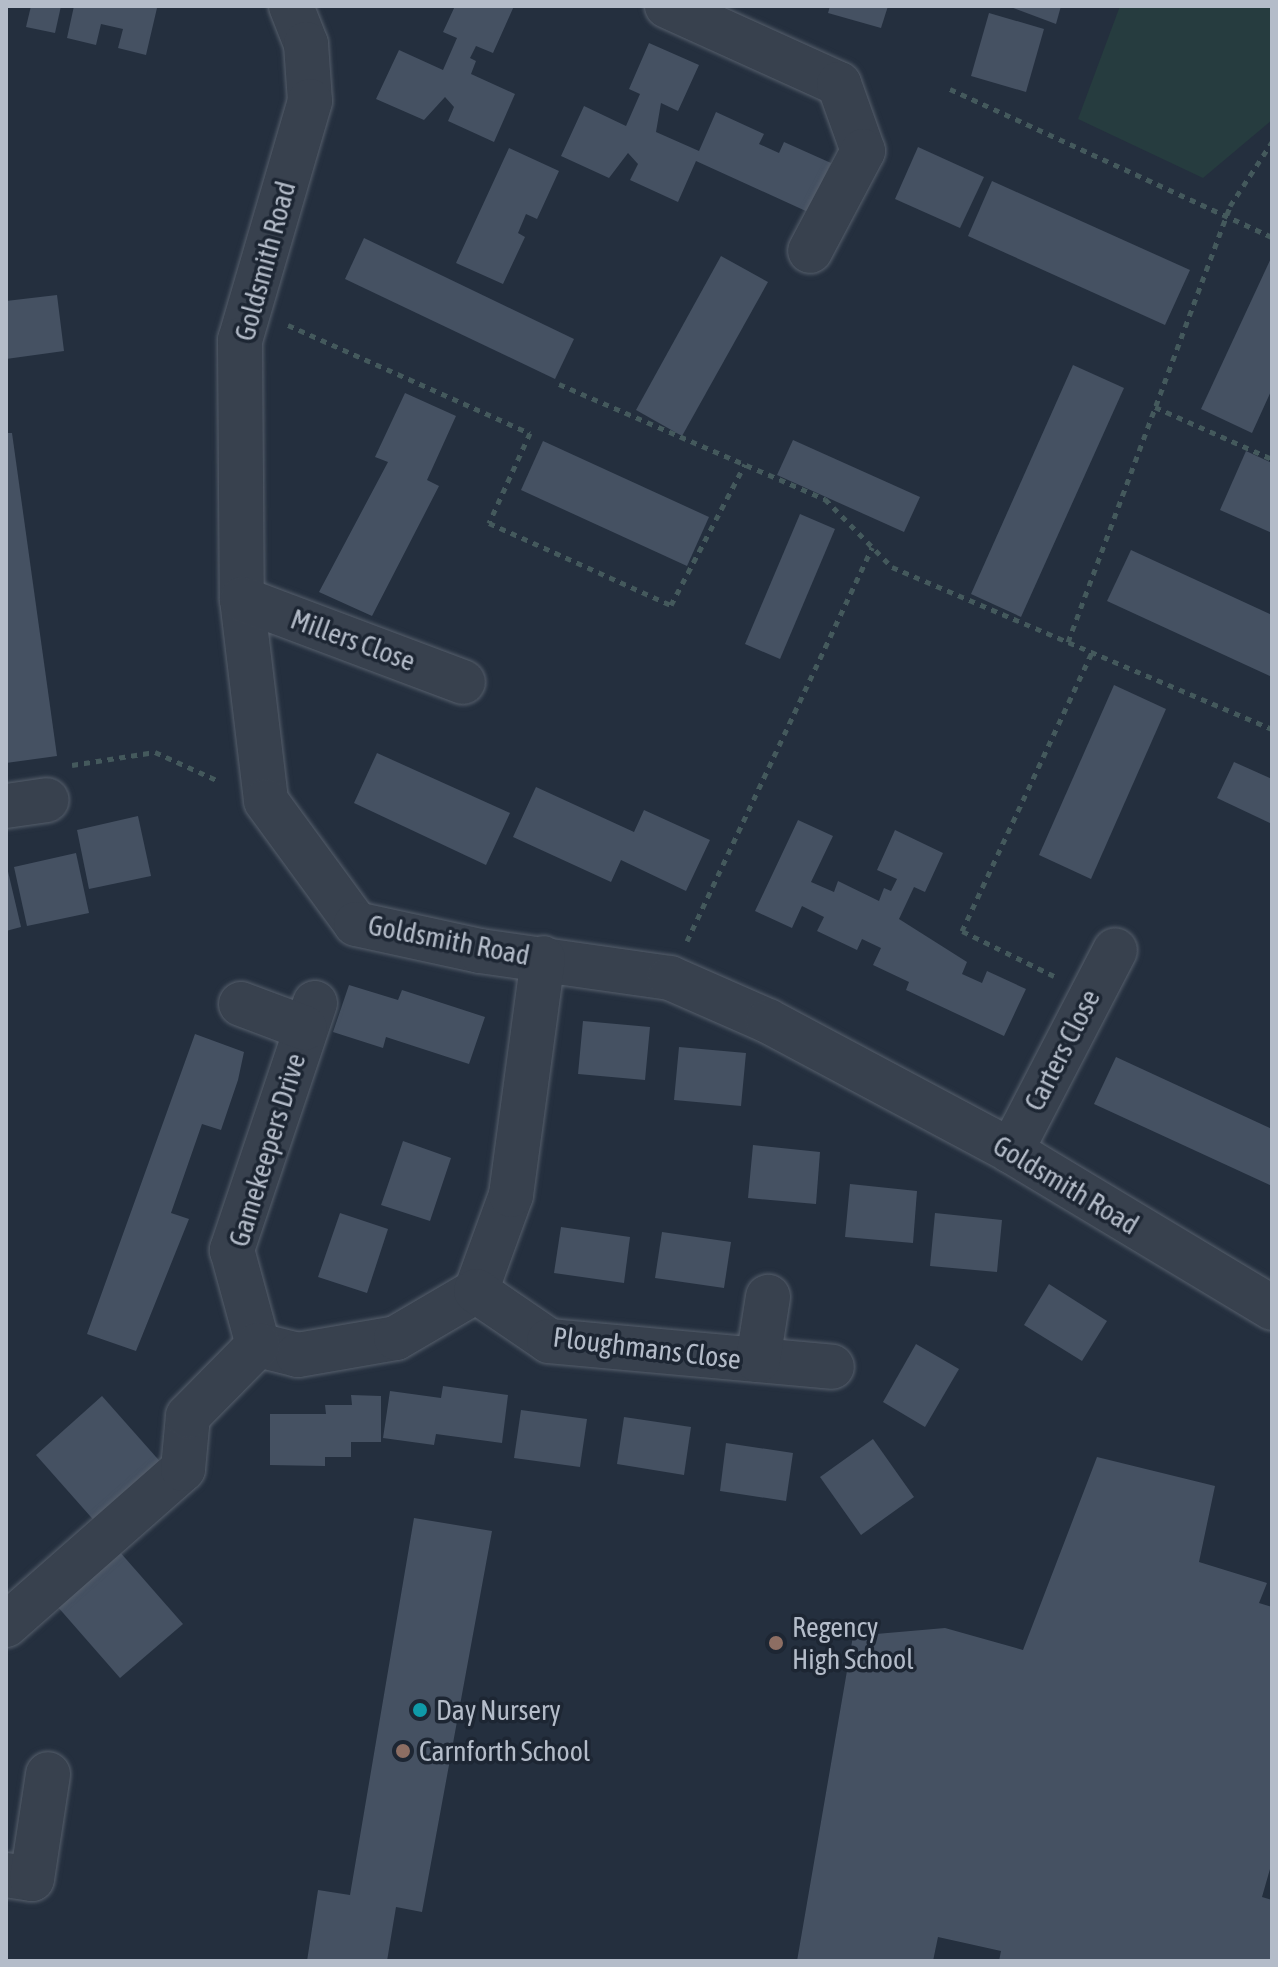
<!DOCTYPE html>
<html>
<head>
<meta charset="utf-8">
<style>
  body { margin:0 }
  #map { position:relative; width:1278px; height:1967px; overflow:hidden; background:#242f3e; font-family:"Asap Condensed",sans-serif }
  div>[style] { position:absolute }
  .green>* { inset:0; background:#263c3f }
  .building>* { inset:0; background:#455162 }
  .path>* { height:5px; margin-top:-2.5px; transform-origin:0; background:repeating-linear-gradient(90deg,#44595c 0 6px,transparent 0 12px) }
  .roads { filter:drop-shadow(0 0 2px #565f6c) drop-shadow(0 0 2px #565f6c) }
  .minor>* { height:44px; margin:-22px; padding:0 22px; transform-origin:22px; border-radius:22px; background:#38414e }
  .dots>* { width:22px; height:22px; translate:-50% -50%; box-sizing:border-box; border:4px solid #1d2633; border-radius:50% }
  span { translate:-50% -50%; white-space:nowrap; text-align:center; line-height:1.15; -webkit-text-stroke:7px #1d2633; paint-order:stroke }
  .street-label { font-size:28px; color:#b4bcc9 }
  .poi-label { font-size:28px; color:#b4bcc9 }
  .left { translate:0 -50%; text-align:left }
  .frame { position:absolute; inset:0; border:8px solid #b4bcc9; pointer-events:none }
</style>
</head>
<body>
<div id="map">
  <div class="green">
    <i style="clip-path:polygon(1120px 6px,1272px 6px,1272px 120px,1203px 178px,1078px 119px)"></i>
  </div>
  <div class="building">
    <i style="clip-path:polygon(31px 6px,61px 6px,55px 33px,26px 27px)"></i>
    <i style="clip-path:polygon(74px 6px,157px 8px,146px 55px,118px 48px,123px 29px,101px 24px,96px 45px,67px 38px)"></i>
    <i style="clip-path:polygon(455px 6px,514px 6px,493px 53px,476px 46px,470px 58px,476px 61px,471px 74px,515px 94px,494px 142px,448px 121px,454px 107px,445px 97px,424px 120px,376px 99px,399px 50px,443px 70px,457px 38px,443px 32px)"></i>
    <i style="clip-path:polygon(830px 6px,888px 6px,881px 28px,828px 13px)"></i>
    <i style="clip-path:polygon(1008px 6px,1061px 6px,1056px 24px)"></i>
    <i style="clip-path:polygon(989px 13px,1044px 29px,1026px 92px,971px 76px)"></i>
    <i style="clip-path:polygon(649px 43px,699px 65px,678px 111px,661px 103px,656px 132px,699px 151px,716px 112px,764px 134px,759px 144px,779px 153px,784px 142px,831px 163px,808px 212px,696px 161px,678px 202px,630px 180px,638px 164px,628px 153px,609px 178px,561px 156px,584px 106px,626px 126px,640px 94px,629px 89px)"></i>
    <i style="clip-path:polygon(918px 147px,984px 177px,960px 228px,895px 199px)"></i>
    <i style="clip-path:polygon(509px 148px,559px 171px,537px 219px,526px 214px,518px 233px,525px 237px,503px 284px,456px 263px)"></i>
    <i style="clip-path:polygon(992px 181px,1190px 270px,1165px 325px,968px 236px)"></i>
    <i style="clip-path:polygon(364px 238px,574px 339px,555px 379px,345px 279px)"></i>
    <i style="clip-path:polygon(721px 256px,768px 282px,682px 436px,636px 410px)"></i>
    <i style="clip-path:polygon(1272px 256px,1272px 389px,1252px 433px,1201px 409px)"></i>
    <i style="clip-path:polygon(57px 295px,64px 351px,6px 359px,6px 301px)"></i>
    <i style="clip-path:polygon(1073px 365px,1124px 388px,1021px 617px,971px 594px)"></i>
    <i style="clip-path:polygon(405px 393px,456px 416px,427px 480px,439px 486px,372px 616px,319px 592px,388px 462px,375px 457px)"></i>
    <i style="clip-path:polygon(6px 433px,12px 433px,57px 756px,6px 763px)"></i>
    <i style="clip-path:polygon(793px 440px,920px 497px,904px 532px,777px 475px)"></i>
    <i style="clip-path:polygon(543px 441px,709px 517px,687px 566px,521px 490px)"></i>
    <i style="clip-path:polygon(1246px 451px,1272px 463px,1272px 533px,1220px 510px)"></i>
    <i style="clip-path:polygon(800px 514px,835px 529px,780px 659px,745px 644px)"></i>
    <i style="clip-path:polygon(1131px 550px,1272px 615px,1272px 677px,1107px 601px)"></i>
    <i style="clip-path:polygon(1114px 685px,1166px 709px,1091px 879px,1039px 855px)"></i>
    <i style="clip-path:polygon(377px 753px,510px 813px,486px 865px,354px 803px)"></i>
    <i style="clip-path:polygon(1234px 762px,1272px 779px,1272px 824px,1217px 798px)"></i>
    <i style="clip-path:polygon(536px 787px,634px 832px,644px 810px,710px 840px,686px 891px,621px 860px,611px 882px,513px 837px)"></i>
    <i style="clip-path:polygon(138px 816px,151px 876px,89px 889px,77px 830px)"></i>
    <i style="clip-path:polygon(798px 820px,833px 836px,811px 882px,834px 892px,838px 881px,879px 901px,884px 888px,891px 891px,897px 879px,877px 870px,895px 830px,943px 853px,925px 892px,914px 887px,899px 919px,967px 962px,962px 974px,982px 983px,987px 971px,1026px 989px,1004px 1036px,906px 990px,909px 982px,873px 965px,881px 948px,862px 939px,857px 950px,817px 931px,824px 917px,802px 906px,792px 928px,755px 911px)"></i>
    <i style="clip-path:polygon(76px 853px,89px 913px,27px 926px,14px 867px)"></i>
    <i style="clip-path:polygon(6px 863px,21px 927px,6px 931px)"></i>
    <i style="clip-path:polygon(349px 985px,398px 1000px,402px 990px,485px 1017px,469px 1064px,386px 1037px,383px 1048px,333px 1032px)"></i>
    <i style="clip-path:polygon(583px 1021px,650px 1027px,645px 1080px,578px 1074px)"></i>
    <i style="clip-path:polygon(195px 1034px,244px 1052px,238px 1080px,221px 1130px,202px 1124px,171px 1213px,189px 1219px,136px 1351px,87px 1334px)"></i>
    <i style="clip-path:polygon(679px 1047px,746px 1053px,741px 1106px,674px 1100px)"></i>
    <i style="clip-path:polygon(1116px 1057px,1272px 1129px,1272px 1186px,1094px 1104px)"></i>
    <i style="clip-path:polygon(403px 1141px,451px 1158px,430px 1221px,381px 1205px)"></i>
    <i style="clip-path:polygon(753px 1145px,820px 1152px,816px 1204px,748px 1198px)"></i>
    <i style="clip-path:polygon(850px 1184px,917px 1191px,913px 1243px,845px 1237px)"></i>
    <i style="clip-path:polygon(340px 1213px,388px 1229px,367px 1293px,318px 1277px)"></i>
    <i style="clip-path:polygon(935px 1213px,1002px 1220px,997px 1272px,930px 1266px)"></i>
    <i style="clip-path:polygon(561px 1227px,630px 1237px,624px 1283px,554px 1273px)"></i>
    <i style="clip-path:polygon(662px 1232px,731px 1242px,724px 1288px,655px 1278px)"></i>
    <i style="clip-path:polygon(1049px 1284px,1107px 1321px,1082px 1361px,1024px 1325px)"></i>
    <i style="clip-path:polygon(916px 1344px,959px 1369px,925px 1427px,883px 1402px)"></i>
    <i style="clip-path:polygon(443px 1386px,508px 1395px,502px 1443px,436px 1434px,434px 1445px,383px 1438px,390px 1391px,441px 1398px)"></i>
    <i style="clip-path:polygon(351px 1395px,381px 1396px,381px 1442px,351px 1442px,351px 1457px,325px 1457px,325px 1466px,270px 1465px,270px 1414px,326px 1414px,325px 1405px,352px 1405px)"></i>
    <i style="clip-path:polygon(102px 1396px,164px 1466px,98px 1525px,36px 1455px)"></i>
    <i style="clip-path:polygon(521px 1410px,587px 1419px,580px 1467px,514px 1458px)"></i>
    <i style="clip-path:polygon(624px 1417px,691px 1427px,684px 1475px,617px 1464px)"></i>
    <i style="clip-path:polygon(873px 1439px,914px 1497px,861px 1535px,820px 1477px)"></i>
    <i style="clip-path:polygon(726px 1443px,793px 1453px,786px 1501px,720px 1491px)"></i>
    <i style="clip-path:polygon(1097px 1457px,1215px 1486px,1199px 1562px,1267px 1583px,1259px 1603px,1272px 1607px,1272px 1862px,1262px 1897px,1272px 1900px,1272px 1961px,999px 1961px,1001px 1951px,938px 1937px,933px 1961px,797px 1961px,853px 1636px,945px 1628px,1023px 1650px)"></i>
    <i style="clip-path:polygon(414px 1518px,492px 1531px,422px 1912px,396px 1907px,387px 1961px,307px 1961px,318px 1890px,350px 1895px)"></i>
    <i style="clip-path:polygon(119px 1551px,183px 1624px,120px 1678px,57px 1606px)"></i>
  </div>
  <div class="path">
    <i style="left:950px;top:89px;width:354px;rotate:24.7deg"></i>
    <i style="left:288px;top:325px;width:265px;rotate:24.1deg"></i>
    <i style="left:530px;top:433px;width:99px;rotate:114.5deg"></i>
    <i style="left:489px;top:523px;width:200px;rotate:24.3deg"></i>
    <i style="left:671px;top:605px;width:159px;rotate:-62.3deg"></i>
    <i style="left:559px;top:384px;width:290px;rotate:23.4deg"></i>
    <i style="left:825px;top:499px;width:95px;rotate:45.4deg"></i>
    <i style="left:892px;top:567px;width:413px;rotate:23.1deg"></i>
    <i style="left:1155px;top:407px;width:128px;rotate:24deg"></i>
    <i style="left:1068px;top:642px;width:465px;rotate:-69.6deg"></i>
    <i style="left:1230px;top:206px;width:77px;rotate:-56.7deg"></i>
    <i style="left:72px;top:765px;width:84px;rotate:-8.9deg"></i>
    <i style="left:155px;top:752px;width:70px;rotate:24.4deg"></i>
    <i style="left:687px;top:941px;width:435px;rotate:-64.8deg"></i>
    <i style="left:1054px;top:976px;width:102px;rotate:-153.9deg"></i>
    <i style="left:962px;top:931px;width:308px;rotate:-65deg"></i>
  </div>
  <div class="roads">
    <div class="minor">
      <i style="left:291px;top:6px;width:41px;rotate:68.5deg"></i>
      <i style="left:306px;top:44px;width:57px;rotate:86deg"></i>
      <i style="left:310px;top:101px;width:249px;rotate:106.3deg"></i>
      <i style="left:240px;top:340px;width:259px;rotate:89.6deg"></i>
      <i style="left:242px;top:599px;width:203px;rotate:83.2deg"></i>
      <i style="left:266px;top:801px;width:152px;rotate:53.8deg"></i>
      <i style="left:356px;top:924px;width:127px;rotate:12.3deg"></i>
      <i style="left:480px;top:951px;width:192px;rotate:8.1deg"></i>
      <i style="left:670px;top:978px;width:107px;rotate:23.7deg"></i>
      <i style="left:768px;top:1021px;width:276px;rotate:28.1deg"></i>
      <i style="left:1011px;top:1151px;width:305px;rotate:31deg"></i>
      <i style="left:667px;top:6px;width:189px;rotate:24.4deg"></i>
      <i style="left:839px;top:84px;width:71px;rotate:70.3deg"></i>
      <i style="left:863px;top:151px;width:113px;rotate:117.9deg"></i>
      <i style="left:242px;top:599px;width:236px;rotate:20.6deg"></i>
      <i style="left:6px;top:806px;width:41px;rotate:-8.3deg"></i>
      <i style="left:315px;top:1003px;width:261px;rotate:108.6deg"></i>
      <i style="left:232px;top:1250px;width:98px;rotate:74.7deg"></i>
      <i style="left:258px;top:1345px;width:41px;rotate:14deg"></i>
      <i style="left:298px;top:1355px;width:99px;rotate:-9.8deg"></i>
      <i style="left:396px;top:1338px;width:93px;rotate:-30.4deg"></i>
      <i style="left:476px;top:1291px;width:102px;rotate:-70deg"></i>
      <i style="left:511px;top:1195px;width:239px;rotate:-82.3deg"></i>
      <i style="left:241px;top:1004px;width:68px;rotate:20.6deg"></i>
      <i style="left:1011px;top:1151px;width:226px;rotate:-62.6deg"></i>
      <i style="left:476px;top:1291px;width:88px;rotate:34.4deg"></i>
      <i style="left:549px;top:1341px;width:284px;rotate:5.2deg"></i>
      <i style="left:758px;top:1360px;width:64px;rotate:-81deg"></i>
      <i style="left:6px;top:1625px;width:236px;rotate:-41.4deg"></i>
      <i style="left:183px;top:1469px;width:53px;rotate:-84.6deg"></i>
      <i style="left:188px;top:1416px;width:100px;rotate:-45.4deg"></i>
      <i style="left:6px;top:1875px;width:26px;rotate:9deg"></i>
      <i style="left:32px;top:1879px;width:106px;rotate:-81.3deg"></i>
    </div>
  </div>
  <div class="dots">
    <i style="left:776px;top:1643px;background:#8d6e63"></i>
    <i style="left:420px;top:1710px;background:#0f9aa8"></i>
    <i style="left:403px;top:1751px;background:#8d6e63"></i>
  </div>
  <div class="street-label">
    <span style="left:265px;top:261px;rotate:-75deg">Goldsmith Road</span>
    <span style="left:353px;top:640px;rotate:20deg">Millers Close</span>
    <span style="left:449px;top:940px;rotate:11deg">Goldsmith Road</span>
    <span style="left:1062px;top:1050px;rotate:-63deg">Carters Close</span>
    <span style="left:267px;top:1150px;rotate:-73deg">Gamekeepers Drive</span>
    <span style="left:1066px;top:1185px;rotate:31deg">Goldsmith Road</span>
    <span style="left:647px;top:1348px;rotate:7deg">Ploughmans Close</span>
  </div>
  <div class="poi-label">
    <span class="left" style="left:792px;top:1643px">Regency<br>High School</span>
    <span class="left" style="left:436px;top:1710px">Day Nursery</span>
    <span class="left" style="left:419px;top:1751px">Carnforth School</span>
  </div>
  <div class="frame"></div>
</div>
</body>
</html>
